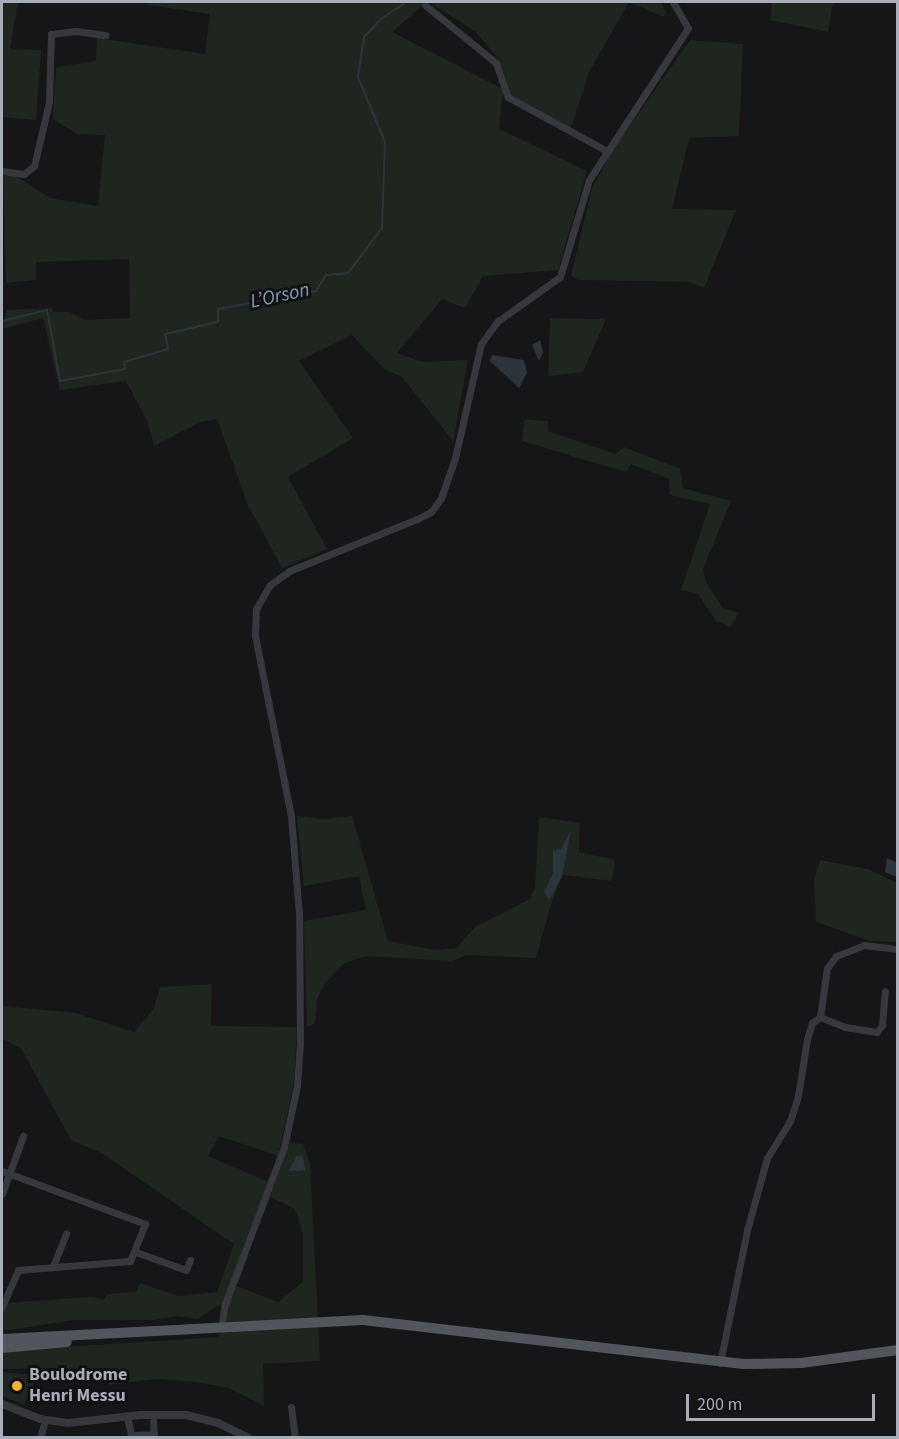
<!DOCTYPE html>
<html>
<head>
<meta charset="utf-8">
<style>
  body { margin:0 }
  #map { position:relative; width:899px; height:1439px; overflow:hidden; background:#161618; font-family:"Source Sans 3",sans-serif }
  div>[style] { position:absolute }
  .green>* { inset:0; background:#1e261f }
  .water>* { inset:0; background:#2c353c }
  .stream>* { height:2px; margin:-1px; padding:0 1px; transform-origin:1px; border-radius:1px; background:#2c353c }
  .minor>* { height:7px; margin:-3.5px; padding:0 3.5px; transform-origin:3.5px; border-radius:3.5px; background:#37383d }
  .tertiary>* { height:8px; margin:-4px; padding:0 4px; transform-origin:4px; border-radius:4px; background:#37383d }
  .primary>* { height:10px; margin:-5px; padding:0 5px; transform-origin:5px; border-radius:5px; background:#53555c }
  .dots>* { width:16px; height:16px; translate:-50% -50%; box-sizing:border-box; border:3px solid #111113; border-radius:50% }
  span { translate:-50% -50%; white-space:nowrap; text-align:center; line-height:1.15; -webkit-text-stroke:6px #111113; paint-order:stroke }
  .poi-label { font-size:18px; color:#a8adb8; font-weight:700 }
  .left { translate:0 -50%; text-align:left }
  .water-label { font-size:20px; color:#7f9bb3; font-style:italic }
  .frame { position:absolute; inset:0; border:3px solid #a8adb8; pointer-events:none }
  .scale { position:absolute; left:686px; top:1394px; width:189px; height:27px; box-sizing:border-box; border:3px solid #a8adb8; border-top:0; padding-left:8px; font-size:18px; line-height:21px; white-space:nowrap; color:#a8adb8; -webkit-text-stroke:4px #111113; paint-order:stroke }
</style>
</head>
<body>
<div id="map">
  <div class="green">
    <i style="clip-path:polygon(2px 2px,18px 2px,10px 49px,41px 50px,36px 120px,2px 117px)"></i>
    <i style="clip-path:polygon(148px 2px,426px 2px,392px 32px,503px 89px,499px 129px,587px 171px,558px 270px,483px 276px,465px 308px,442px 299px,397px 353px,422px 362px,468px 360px,453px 441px,402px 377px,384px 369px,352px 335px,299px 361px,353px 438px,288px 477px,327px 549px,282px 568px,248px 505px,217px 419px,201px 422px,154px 446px,148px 423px,126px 381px,60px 390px,43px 318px,2px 329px,7px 310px,52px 308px,53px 312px,70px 312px,86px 320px,130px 318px,129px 259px,36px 262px,36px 280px,6px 283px,3px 176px,16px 176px,50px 198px,98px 206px,105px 135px,77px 134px,53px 119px,56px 67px,96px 61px,97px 38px,205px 54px,210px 14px,148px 5px)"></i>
    <i style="clip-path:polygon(429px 2px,661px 2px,666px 13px,664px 17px,629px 2px,589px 72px,571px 128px,511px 95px,500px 61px,476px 32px)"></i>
    <i style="clip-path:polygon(772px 2px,833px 2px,828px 32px,770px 20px)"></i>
    <i style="clip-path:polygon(690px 40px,743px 44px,739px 136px,689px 138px,672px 209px,736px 210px,704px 288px,690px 282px,580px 280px,571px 276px,592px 188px,613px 150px)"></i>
    <i style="clip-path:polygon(550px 318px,606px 319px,583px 372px,548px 376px)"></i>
    <i style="clip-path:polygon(524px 419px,548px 421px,548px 431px,616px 454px,624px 447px,680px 469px,683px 488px,731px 501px,703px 569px,706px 582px,723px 608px,739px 613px,730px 627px,716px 621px,698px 594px,681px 590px,710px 504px,670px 495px,669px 479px,631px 464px,626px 472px,522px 441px)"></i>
    <i style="clip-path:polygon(297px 816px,324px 819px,352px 816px,388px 941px,436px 950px,456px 948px,475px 927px,530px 899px,535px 888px,539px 817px,580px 823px,579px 852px,615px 860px,612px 881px,563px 875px,553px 898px,536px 958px,466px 955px,452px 961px,367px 956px,344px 963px,324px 985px,317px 999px,315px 1023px,307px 1027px,304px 921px,366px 910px,359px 876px,304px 886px)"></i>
    <i style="clip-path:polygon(820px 860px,868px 869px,897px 883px,897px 942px,870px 941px,816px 922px,814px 880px)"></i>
    <i style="clip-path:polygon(212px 984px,211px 1026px,297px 1027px,294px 1083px,278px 1156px,219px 1136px,208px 1156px,268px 1182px,242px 1250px,249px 1255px,237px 1286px,278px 1302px,303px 1282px,303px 1234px,295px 1209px,270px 1197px,290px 1143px,303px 1144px,310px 1163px,320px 1361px,263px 1364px,264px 1406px,229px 1388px,196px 1382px,156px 1379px,109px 1385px,107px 1368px,2px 1369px,2px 1351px,218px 1337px,229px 1308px,218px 1305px,198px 1319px,177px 1316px,154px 1320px,74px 1320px,2px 1331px,2px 1310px,9px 1303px,89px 1297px,104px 1299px,108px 1294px,136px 1292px,140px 1283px,178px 1296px,217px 1292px,234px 1244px,103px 1154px,71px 1140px,21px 1048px,2px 1039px,2px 1006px,76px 1013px,134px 1032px,154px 1008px,160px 987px)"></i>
    <i style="clip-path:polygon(2px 1372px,38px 1375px,24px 1405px,2px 1396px)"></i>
  </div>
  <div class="water">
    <i style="clip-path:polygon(540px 340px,543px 352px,539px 361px,532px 345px)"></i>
    <i style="clip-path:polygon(492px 355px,524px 360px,527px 373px,519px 388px,490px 361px)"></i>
    <i style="clip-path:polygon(571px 830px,562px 876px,549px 900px,544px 892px,553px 873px,553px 850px,561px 849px)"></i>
    <i style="clip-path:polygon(887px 858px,896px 862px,897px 877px,885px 872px)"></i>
    <i style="clip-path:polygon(296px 1156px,303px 1156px,305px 1170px,289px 1171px)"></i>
  </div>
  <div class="stream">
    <i style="left:2px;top:321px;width:46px;rotate:-13.7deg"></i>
    <i style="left:47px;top:310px;width:72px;rotate:79.6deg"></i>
    <i style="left:60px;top:381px;width:66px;rotate:-10.5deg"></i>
    <i style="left:125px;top:369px;width:7px;rotate:-98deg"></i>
    <i style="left:124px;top:362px;width:46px;rotate:-16.5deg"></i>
    <i style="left:168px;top:349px;width:15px;rotate:-101deg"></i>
    <i style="left:165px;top:334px;width:54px;rotate:-12.8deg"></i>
    <i style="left:218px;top:322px;width:13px;rotate:-90deg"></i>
    <i style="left:218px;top:309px;width:100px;rotate:-10.4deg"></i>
    <i style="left:316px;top:291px;width:19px;rotate:-58deg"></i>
    <i style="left:326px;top:275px;width:22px;rotate:-5deg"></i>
    <i style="left:348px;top:273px;width:56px;rotate:-52.9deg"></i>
    <i style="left:382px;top:228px;width:86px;rotate:-88deg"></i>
    <i style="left:385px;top:142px;width:70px;rotate:-112.6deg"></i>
    <i style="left:358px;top:77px;width:40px;rotate:-81.5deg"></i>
    <i style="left:364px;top:37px;width:25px;rotate:-47deg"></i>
    <i style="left:381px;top:19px;width:30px;rotate:-34deg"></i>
  </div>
  <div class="minor">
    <i style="left:425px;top:5px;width:92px;rotate:39.2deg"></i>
    <i style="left:496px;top:63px;width:36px;rotate:71deg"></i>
    <i style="left:508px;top:97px;width:113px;rotate:28.6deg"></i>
    <i style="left:2px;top:171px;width:22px;rotate:8deg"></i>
    <i style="left:24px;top:174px;width:13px;rotate:-39deg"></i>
    <i style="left:34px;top:166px;width:66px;rotate:-76.8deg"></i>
    <i style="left:49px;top:102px;width:68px;rotate:-88.3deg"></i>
    <i style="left:51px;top:34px;width:25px;rotate:-7deg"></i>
    <i style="left:76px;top:31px;width:30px;rotate:8deg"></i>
    <i style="left:820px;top:1017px;width:27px;rotate:22deg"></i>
    <i style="left:845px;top:1027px;width:32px;rotate:9deg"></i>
    <i style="left:877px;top:1032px;width:9px;rotate:-54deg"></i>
    <i style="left:882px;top:1025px;width:34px;rotate:-85deg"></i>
    <i style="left:2px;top:1171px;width:153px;rotate:20.3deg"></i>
    <i style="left:145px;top:1224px;width:40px;rotate:112deg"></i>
    <i style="left:130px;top:1261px;width:112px;rotate:175.4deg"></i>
    <i style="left:18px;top:1270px;width:40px;rotate:113.4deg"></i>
    <i style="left:2px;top:1194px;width:62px;rotate:-70.1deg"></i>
    <i style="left:136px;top:1252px;width:53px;rotate:19.8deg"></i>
    <i style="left:186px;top:1270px;width:11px;rotate:-68deg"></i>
    <i style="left:53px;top:1266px;width:35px;rotate:-68deg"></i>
    <i style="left:221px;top:1328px;width:24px;rotate:-81deg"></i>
    <i style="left:225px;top:1304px;width:168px;rotate:-69.4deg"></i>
    <i style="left:284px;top:1147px;width:62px;rotate:-78deg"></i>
    <i style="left:297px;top:1086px;width:43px;rotate:-86deg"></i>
    <i style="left:300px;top:1043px;width:129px;rotate:-90.4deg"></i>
    <i style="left:299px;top:914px;width:98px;rotate:-94.7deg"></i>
    <i style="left:291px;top:816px;width:184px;rotate:-101.3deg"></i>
    <i style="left:255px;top:636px;width:27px;rotate:-88deg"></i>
    <i style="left:256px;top:609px;width:28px;rotate:-60deg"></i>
    <i style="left:270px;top:585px;width:24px;rotate:-36deg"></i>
    <i style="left:289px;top:571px;width:138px;rotate:-22.1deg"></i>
    <i style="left:417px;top:519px;width:16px;rotate:-27deg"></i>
    <i style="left:431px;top:512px;width:17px;rotate:-54deg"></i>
    <i style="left:441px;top:498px;width:42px;rotate:-70.7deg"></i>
    <i style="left:455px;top:458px;width:117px;rotate:-77.2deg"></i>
    <i style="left:481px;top:344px;width:29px;rotate:-54deg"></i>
    <i style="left:498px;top:321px;width:76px;rotate:-35.4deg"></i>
    <i style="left:560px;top:277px;width:101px;rotate:-73.4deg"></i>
    <i style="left:589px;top:180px;width:181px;rotate:-56.9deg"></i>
    <i style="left:688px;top:28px;width:30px;rotate:-120deg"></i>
    <i style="left:720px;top:1363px;width:136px;rotate:-78.5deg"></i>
    <i style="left:747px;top:1230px;width:75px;rotate:-74.5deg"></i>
    <i style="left:767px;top:1158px;width:44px;rotate:-58.1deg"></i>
    <i style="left:790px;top:1121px;width:26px;rotate:-72deg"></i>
    <i style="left:798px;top:1096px;width:58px;rotate:-81deg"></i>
    <i style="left:807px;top:1039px;width:17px;rotate:-73deg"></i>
    <i style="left:812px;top:1023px;width:10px;rotate:-37deg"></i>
    <i style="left:820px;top:1017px;width:49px;rotate:-81.9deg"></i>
    <i style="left:827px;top:968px;width:15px;rotate:-53deg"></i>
    <i style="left:836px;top:956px;width:30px;rotate:-21deg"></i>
    <i style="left:864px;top:945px;width:34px;rotate:7deg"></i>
    <i style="left:291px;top:1407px;width:31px;rotate:83deg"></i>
    <i style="left:153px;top:1414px;width:24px;rotate:88deg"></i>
    <i style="left:127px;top:1417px;width:18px;rotate:77deg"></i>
    <i style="left:131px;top:1435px;width:23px;rotate:-2deg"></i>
    <i style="left:40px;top:1438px;width:19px;rotate:-74deg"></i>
  </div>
  <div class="tertiary">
    <i style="left:2px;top:1404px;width:41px;rotate:21.5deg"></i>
    <i style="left:40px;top:1419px;width:28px;rotate:8deg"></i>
    <i style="left:68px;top:1423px;width:73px;rotate:-6.3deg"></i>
    <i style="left:141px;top:1415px;width:45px"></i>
    <i style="left:186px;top:1415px;width:33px;rotate:14deg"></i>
    <i style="left:218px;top:1423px;width:34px;rotate:26deg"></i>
  </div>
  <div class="primary">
    <i style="left:2px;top:1339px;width:361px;rotate:-3deg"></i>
    <i style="left:363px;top:1320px;width:383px;rotate:6.6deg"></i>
    <i style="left:743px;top:1364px;width:58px;rotate:-1deg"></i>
    <i style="left:801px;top:1363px;width:98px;rotate:-7.6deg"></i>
    <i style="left:2px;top:1348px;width:65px;rotate:-5.3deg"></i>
  </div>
  <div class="dots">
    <i style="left:17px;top:1386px;background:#f2b134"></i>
  </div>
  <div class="poi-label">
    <span class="left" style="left:29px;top:1386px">Boulodrome<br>Henri Messu</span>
  </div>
  <div class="water-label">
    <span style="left:280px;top:296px;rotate:-12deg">L’Orson</span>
  </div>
  <div class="frame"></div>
  <div class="scale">200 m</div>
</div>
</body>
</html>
